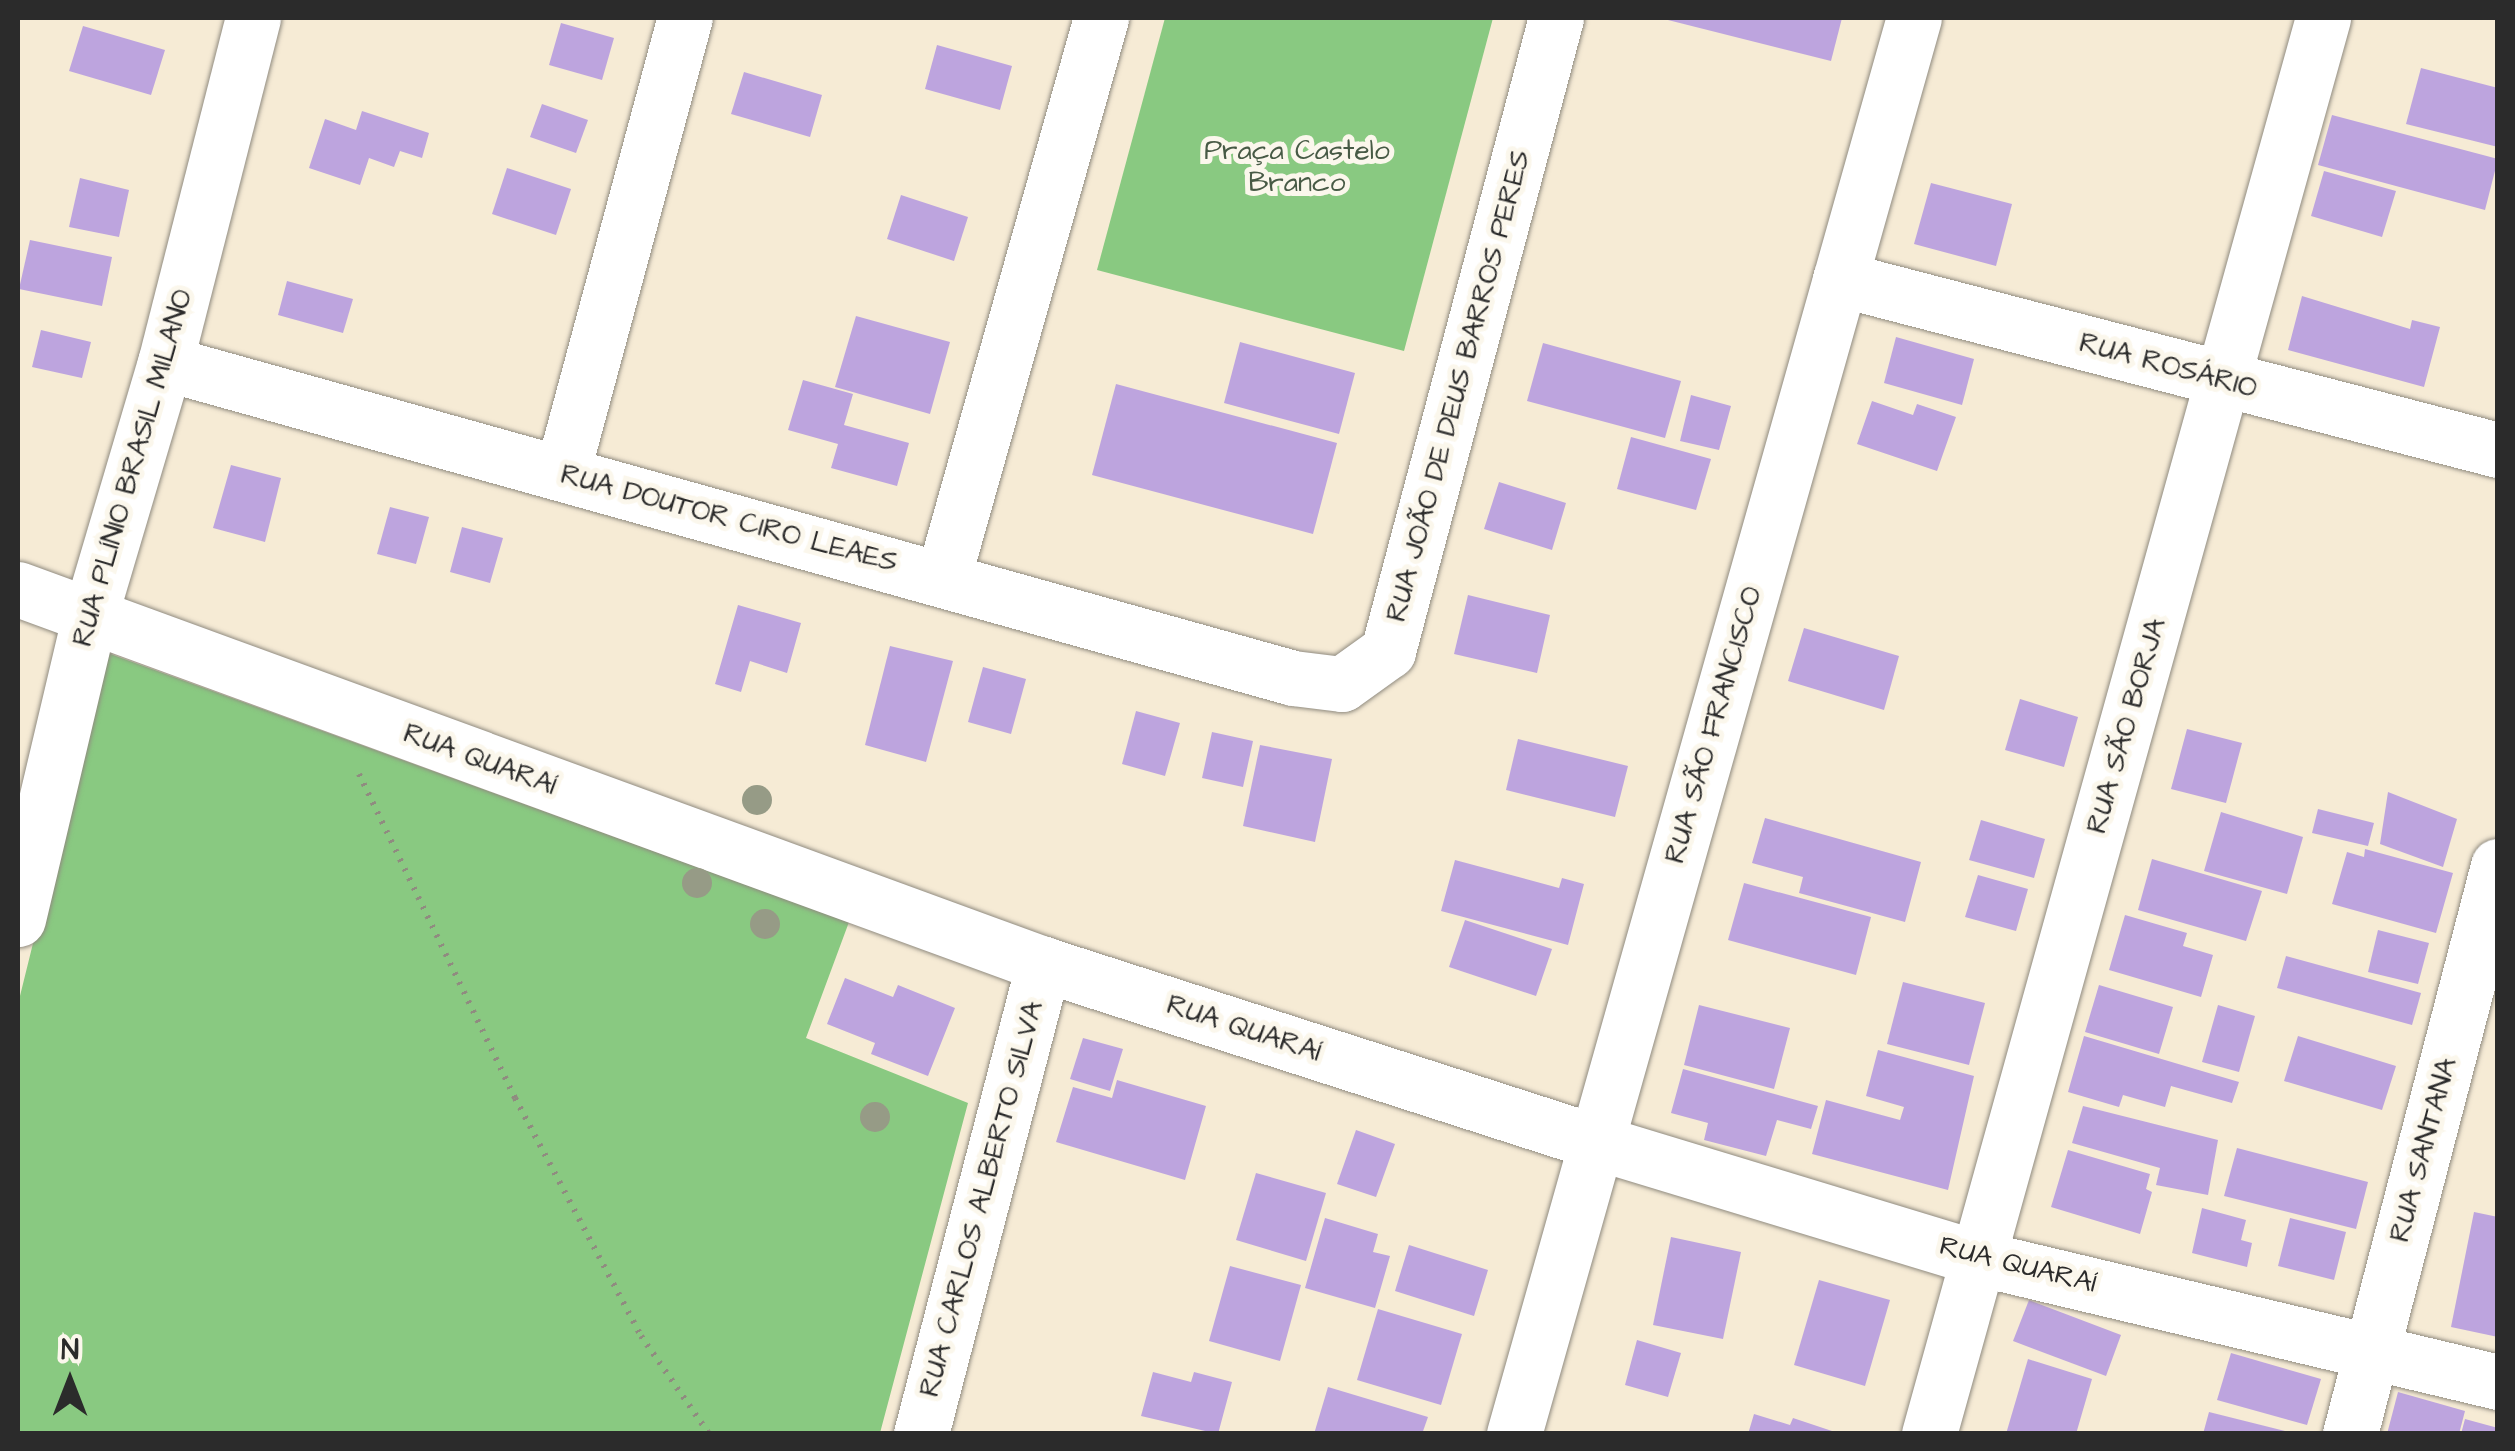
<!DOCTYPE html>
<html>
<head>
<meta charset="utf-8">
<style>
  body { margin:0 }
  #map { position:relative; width:2515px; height:1451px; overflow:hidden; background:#f6ebd5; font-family:"Architects Daughter",sans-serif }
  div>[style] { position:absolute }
  .green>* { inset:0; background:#89c981 }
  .building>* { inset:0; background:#bda4de }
  .path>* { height:6px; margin-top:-3px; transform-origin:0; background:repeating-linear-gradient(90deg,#908b80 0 2.5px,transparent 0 10.5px) }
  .roads { filter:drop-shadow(0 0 2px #908b80) drop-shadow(0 0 2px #908b80) }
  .street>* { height:55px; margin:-27.5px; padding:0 27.5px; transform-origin:27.5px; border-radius:27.5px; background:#fff }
  .trees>* { width:30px; height:30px; margin:-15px; border-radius:50%; background:#969b86 }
  span { translate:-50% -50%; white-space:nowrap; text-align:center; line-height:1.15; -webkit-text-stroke:10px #fbf7ec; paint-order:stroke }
  .park-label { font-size:28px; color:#475a45 }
  .street-label { font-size:28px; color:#2b2b2b }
  .frame { position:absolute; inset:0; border:20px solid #2b2b2b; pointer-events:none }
  .north { position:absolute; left:20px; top:1331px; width:100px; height:100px; -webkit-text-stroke:8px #fbf7ec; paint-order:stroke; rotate:0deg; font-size:28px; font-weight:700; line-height:40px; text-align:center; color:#2b2b2b }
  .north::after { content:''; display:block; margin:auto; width:35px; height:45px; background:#2b2b2b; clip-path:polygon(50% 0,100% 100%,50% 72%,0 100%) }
</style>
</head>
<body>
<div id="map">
  <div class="green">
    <i style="clip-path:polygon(1165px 18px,1493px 18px,1404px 351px,1097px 270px)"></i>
    <i style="clip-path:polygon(105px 652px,849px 922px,806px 1038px,968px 1103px,880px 1433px,18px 1434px,18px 1004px)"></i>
  </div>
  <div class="building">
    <i style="clip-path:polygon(1660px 18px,1842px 18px,1831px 61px)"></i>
    <i style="clip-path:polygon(561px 23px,614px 38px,602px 80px,549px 65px)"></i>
    <i style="clip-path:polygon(83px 26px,165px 50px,151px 95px,69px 71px)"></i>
    <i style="clip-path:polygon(937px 45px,1012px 66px,1000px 110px,925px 89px)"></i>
    <i style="clip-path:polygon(2421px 68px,2498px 88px,2498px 147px,2406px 124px)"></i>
    <i style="clip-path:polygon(744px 72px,822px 95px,810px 137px,731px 114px)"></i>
    <i style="clip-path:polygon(542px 104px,588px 120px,576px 153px,530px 137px)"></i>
    <i style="clip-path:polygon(362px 111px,429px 133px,422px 158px,400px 151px,394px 167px,369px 158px,360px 185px,309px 168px,325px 119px,356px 130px)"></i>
    <i style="clip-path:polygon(2332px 115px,2498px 159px,2485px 210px,2318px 165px)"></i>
    <i style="clip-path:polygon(507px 168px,571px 189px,556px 235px,492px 214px)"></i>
    <i style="clip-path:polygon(2324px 171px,2396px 191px,2382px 237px,2311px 216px)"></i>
    <i style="clip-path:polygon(80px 178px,129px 190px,119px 237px,69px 227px)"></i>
    <i style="clip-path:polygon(1931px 183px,2012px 204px,1996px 266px,1914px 244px)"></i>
    <i style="clip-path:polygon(901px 195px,968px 217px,954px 261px,887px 239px)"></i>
    <i style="clip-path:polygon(30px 240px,112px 257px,102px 306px,19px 289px)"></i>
    <i style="clip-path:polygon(287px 281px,353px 299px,343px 333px,278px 315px)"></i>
    <i style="clip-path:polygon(2302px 296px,2410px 329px,2412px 320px,2440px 327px,2424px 387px,2288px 350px)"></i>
    <i style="clip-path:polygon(856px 316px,950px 342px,930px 414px,835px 387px)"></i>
    <i style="clip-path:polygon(41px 330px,91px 342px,82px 378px,32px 367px)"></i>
    <i style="clip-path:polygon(1896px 337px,1974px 359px,1962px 405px,1884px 383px)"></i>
    <i style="clip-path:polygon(1240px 342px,1355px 373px,1339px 434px,1224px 403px)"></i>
    <i style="clip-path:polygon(1543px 343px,1681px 381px,1665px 438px,1527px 401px)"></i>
    <i style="clip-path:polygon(803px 380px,853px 394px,844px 425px,909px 443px,897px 486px,831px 468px,838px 444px,788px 430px)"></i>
    <i style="clip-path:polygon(1116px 384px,1337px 443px,1313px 534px,1092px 475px)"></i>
    <i style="clip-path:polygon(1691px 395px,1731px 406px,1719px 450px,1680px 441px)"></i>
    <i style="clip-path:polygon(1872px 401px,1913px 415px,1917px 404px,1956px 417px,1937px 471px,1857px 444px)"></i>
    <i style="clip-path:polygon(1631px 437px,1711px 459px,1696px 510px,1617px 489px)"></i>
    <i style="clip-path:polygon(231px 465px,281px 478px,265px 542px,213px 528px)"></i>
    <i style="clip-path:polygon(1499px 482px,1566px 503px,1552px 550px,1484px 529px)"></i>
    <i style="clip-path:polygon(390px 507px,429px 517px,416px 564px,377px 554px)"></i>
    <i style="clip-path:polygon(462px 527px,503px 538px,490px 583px,450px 572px)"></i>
    <i style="clip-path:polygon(1468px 595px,1550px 615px,1537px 673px,1454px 654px)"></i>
    <i style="clip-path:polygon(738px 605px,801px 623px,787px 673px,750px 661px,741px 692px,715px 684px)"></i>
    <i style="clip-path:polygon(1804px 628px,1899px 656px,1884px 710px,1788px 681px)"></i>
    <i style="clip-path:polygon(890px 646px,953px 661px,926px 762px,865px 745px)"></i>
    <i style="clip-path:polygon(983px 667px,1026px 679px,1011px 734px,968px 722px)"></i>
    <i style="clip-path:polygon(2020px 699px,2078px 717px,2064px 767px,2005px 750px)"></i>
    <i style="clip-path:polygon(1136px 711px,1180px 723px,1165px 776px,1122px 764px)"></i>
    <i style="clip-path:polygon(2187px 729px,2242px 743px,2226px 803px,2171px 789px)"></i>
    <i style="clip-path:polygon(1212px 732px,1253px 741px,1243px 787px,1202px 778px)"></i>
    <i style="clip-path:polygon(1518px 739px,1628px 766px,1615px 817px,1506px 790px)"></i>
    <i style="clip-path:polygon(1260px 745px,1332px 759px,1315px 842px,1243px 826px)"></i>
    <i style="clip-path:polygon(2388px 792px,2457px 819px,2443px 867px,2380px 844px)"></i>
    <i style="clip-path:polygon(2318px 809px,2374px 823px,2368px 846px,2312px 833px)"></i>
    <i style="clip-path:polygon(2221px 812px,2303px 837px,2287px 894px,2204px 871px)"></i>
    <i style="clip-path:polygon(1765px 818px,1921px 862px,1905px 922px,1799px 893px,1803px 877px,1752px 863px)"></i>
    <i style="clip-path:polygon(1981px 820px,2045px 839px,2034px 878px,1969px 860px)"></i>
    <i style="clip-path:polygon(2365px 849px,2453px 873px,2436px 933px,2332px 904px,2347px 852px,2364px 857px)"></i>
    <i style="clip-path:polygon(2152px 859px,2262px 891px,2246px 941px,2138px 910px)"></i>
    <i style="clip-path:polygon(1455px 860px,1559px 888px,1562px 878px,1584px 884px,1568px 945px,1441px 911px)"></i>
    <i style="clip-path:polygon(1978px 875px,2028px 889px,2016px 931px,1965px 917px)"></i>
    <i style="clip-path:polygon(1744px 883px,1871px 917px,1856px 975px,1728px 940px)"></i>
    <i style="clip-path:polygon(2125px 915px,2187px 933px,2183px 946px,2213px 955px,2201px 997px,2109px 970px)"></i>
    <i style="clip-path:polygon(1465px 920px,1552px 949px,1536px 996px,1449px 967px)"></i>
    <i style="clip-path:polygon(2378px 930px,2429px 943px,2418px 984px,2368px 972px)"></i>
    <i style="clip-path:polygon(2286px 956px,2421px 993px,2412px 1025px,2277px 988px)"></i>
    <i style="clip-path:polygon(845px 978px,893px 997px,898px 985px,955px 1008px,928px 1076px,871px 1054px,875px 1043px,827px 1024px)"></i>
    <i style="clip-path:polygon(1903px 982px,1985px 1003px,1969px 1065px,1887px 1044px)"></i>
    <i style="clip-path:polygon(2099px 985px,2173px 1007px,2159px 1054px,2085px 1032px)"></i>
    <i style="clip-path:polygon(1699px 1005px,1790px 1028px,1774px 1089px,1684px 1065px)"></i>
    <i style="clip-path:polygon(2218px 1005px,2255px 1016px,2239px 1072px,2202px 1062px)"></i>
    <i style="clip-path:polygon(2084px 1036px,2239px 1082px,2232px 1103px,2171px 1086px,2165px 1107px,2123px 1095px,2119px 1107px,2068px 1092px)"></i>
    <i style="clip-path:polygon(2298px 1036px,2396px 1066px,2382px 1110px,2284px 1081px)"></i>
    <i style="clip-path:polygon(1083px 1038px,1123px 1049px,1110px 1091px,1070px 1079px)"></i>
    <i style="clip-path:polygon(1878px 1050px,1974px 1076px,1948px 1190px,1812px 1154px,1826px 1100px,1900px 1120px,1904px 1107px,1866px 1096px)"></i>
    <i style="clip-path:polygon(1683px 1069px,1818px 1106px,1811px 1129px,1777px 1120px,1766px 1156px,1704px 1140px,1708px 1123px,1671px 1113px)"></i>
    <i style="clip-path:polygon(1117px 1080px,1206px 1106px,1185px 1180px,1056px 1142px,1073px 1087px,1112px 1098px)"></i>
    <i style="clip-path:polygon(2083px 1106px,2218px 1140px,2208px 1195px,2156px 1185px,2160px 1168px,2072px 1143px)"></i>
    <i style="clip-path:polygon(1356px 1130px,1395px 1144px,1376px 1197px,1337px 1184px)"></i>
    <i style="clip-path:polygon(2237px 1148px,2368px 1182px,2356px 1229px,2224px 1196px)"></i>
    <i style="clip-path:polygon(2068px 1150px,2150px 1174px,2146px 1189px,2152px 1192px,2140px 1234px,2051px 1207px)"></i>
    <i style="clip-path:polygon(1256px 1173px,1326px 1193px,1306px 1261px,1236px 1240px)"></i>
    <i style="clip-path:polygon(2202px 1208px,2246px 1220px,2241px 1240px,2252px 1243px,2247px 1267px,2192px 1253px)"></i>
    <i style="clip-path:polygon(2474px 1212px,2498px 1217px,2498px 1337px,2451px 1327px)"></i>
    <i style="clip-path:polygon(1325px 1218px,1378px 1234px,1373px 1252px,1390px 1256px,1375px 1308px,1305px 1288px)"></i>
    <i style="clip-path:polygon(2290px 1218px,2346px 1232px,2334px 1280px,2278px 1266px)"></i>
    <i style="clip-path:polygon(1671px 1237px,1741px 1252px,1723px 1339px,1653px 1325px)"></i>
    <i style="clip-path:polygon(1409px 1245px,1488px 1270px,1474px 1316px,1395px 1291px)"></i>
    <i style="clip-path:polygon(1230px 1266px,1301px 1285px,1280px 1361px,1209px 1341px)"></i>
    <i style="clip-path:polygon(1819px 1280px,1890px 1300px,1865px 1386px,1794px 1365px)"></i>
    <i style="clip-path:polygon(2029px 1300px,2121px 1335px,2106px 1376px,2013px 1341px)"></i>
    <i style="clip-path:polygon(1378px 1309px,1462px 1334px,1441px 1405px,1357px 1380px)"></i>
    <i style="clip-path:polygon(1637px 1340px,1681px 1353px,1668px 1397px,1625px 1385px)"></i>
    <i style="clip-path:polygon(2231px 1353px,2321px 1379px,2307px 1425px,2217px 1400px)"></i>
    <i style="clip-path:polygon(2028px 1359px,2092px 1379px,2076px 1434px,2006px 1434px)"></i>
    <i style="clip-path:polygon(1153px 1372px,1191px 1382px,1194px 1372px,1232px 1382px,1218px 1434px,1141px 1416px)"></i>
    <i style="clip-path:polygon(1328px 1387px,1428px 1417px,1422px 1434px,1314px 1434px)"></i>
    <i style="clip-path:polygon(2398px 1392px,2465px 1411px,2459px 1434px,2387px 1434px)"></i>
    <i style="clip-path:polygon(2209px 1412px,2289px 1432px,2288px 1434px,2203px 1434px)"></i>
    <i style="clip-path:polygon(1754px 1414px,1790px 1425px,1793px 1418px,1841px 1434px,1748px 1434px)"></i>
    <i style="clip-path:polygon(2465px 1419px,2498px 1428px,2498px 1434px,2461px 1434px)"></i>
  </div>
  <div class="path">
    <i style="left:359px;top:774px;width:360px;rotate:64.3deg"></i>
    <i style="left:515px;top:1098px;width:269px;rotate:62.1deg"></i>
    <i style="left:641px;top:1336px;width:119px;rotate:55.2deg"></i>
  </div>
  <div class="roads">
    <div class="street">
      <i style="left:1840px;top:279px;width:680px;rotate:14.57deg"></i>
      <i style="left:165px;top:363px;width:1171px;rotate:15.6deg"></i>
      <i style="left:1293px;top:678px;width:49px;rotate:7deg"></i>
      <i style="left:1342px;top:684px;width:57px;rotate:-35.7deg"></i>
      <i style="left:1388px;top:651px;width:655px;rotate:-75.14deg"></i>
      <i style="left:562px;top:473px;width:471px;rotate:-74.9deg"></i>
      <i style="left:943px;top:578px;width:582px;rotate:-74.24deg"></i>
      <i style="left:18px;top:589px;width:1091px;rotate:20.1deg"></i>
      <i style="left:1043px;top:964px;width:581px;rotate:17.84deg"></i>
      <i style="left:1596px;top:1142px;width:399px;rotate:16.9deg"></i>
      <i style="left:1978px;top:1258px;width:535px;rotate:13.41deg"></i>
      <i style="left:18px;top:919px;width:308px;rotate:-76.7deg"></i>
      <i style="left:89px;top:619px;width:267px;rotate:-73.5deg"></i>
      <i style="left:165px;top:363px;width:356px;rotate:-75.7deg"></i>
      <i style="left:921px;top:1434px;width:486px;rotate:-75.4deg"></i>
      <i style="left:1514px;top:1434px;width:1471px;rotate:-74.23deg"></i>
      <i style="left:1929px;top:1434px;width:1470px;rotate:-74.45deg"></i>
      <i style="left:2350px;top:1434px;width:587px;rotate:-75.4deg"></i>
    </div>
  </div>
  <div class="trees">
    <i style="left:757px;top:800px"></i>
    <i style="left:697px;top:883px"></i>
    <i style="left:765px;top:924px"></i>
    <i style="left:875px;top:1117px"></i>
  </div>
  <div class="park-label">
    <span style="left:1297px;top:167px">Praça Castelo<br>Branco</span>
  </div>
  <div class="street-label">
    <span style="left:2168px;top:366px;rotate:15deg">RUA ROSÁRIO</span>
    <span style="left:1459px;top:386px;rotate:-75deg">RUA JOÃO DE DEUS BARROS PERES</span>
    <span style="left:133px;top:468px;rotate:-74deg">RUA PLÍNIO BRASIL MILANO</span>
    <span style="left:729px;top:519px;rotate:15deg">RUA DOUTOR CIRO LEAES</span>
    <span style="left:1714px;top:725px;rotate:-74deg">RUA SÃO FRANCISCO</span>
    <span style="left:2127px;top:726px;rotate:-74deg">RUA SÃO BORJA</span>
    <span style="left:480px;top:760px;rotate:20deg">RUA QUARAÍ</span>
    <span style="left:1244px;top:1029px;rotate:18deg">RUA QUARAÍ</span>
    <span style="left:2424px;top:1150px;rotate:-75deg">RUA SANTANA</span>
    <span style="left:982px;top:1199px;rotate:-75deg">RUA CARLOS ALBERTO SILVA</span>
    <span style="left:2018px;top:1265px;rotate:14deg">RUA QUARAÍ</span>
  </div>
  <div class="frame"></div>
  <div class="north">N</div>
</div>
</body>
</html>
